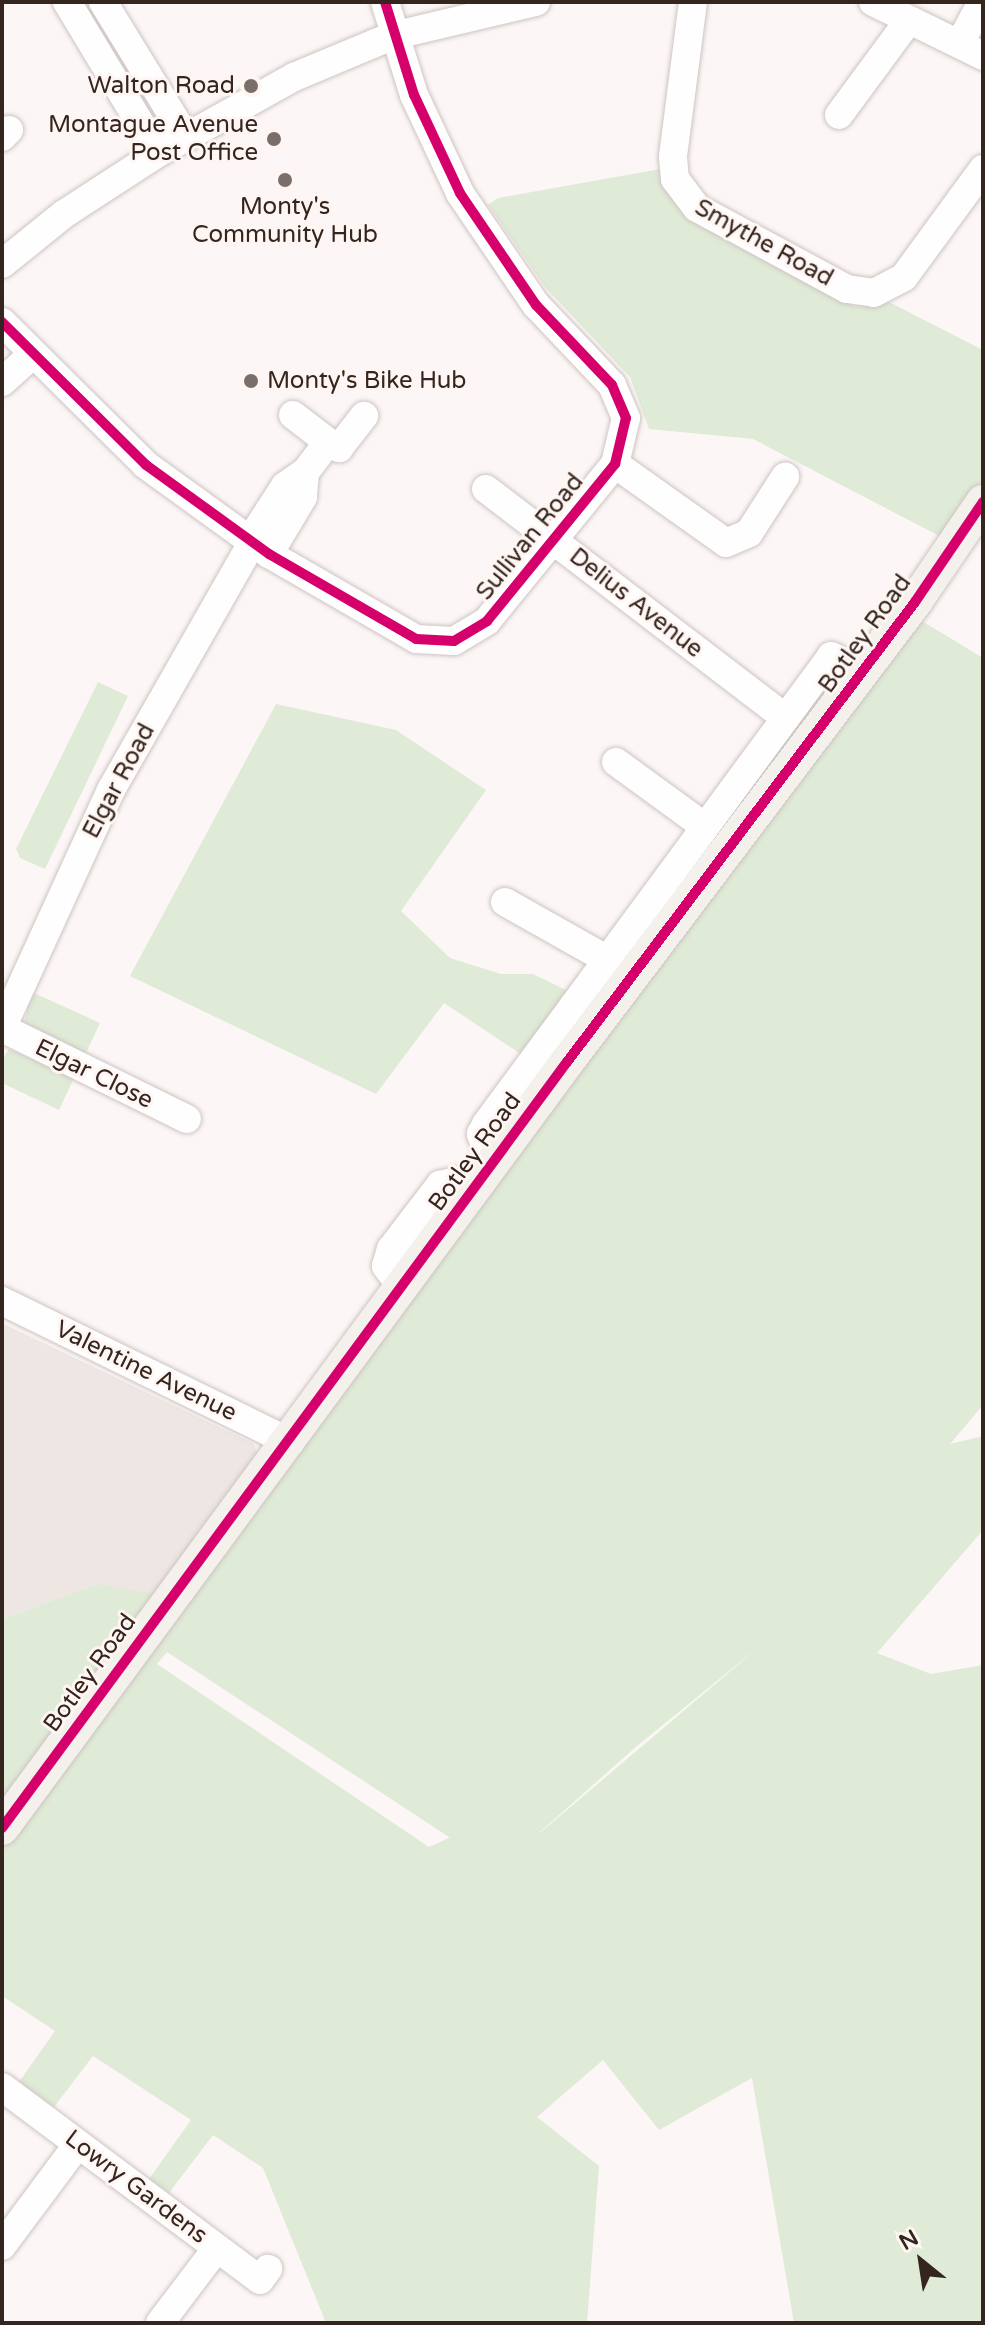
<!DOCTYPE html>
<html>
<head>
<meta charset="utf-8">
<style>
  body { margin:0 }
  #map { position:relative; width:985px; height:2325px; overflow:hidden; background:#fcf7f6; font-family:"Varela Round",sans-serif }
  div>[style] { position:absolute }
  .built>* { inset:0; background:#eee6e3 }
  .green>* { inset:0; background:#dfebd6 }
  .roads { filter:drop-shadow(0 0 2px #cec4c2) drop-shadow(0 0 2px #cec4c2) }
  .minor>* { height:28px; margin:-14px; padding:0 14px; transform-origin:14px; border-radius:14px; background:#fffefe }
  .major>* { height:34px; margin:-17px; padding:0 17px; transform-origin:17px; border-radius:17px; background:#f4f0eb }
  .cycleway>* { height:10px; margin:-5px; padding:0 5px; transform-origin:5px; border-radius:5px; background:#d6006c }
  .dots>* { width:22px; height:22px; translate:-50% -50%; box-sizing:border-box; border:4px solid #fff6f3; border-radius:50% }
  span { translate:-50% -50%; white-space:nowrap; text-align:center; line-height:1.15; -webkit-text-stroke:6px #fff6f3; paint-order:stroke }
  .poi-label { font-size:24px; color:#34251f }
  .right { translate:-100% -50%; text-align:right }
  .left { translate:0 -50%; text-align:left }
  .street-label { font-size:24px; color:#34251f }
  .frame { position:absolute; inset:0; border:4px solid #34251f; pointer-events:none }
  .north { position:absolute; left:881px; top:2221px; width:80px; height:80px; -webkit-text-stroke:6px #fff6f3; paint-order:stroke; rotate:330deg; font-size:22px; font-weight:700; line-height:32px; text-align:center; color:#34251f }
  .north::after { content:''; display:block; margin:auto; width:28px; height:36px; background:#34251f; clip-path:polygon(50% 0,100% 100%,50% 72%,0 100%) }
</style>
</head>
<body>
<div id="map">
  <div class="built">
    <i style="clip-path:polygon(2px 1323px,254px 1444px,259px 1458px,151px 1599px,97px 1584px,2px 1619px)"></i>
  </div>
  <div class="green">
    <i style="clip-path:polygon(666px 168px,683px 211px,855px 306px,887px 301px,983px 350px,983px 491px,947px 540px,753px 439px,649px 429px,630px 377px,545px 287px,488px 205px,498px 198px)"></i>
    <i style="clip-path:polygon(evenodd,917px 618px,983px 658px,983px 1405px,950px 1444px,983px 1436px,983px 1530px,877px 1653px,931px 1674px,983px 1665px,983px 2323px,794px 2323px,752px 2078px,659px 2130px,603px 2060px,537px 2117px,599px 2166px,587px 2323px,326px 2323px,263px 2168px,213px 2135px,169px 2193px,149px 2179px,191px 2120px,93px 2056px,54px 2107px,19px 2082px,55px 2031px,2px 1996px,2px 1619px,97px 1584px,154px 1594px,917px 618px,760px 1646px,541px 1832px,540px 1832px,637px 1746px,760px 1646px,917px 618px,167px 1652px,449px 1837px,449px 1838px,429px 1847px,157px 1664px,167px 1652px)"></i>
    <i style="clip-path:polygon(98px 682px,128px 696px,45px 869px,20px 858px,16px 849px)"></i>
    <i style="clip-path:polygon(276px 704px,396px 730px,486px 790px,401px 911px,450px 958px,501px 974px,533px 974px,570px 992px,524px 1056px,444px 1003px,376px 1094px,130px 976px)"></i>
    <i style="clip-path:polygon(32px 992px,100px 1023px,86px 1053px,24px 1023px)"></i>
    <i style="clip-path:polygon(9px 1049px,74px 1078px,59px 1110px,2px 1083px,2px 1059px)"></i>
  </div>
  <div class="roads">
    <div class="minor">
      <i style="left:67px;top:2px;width:176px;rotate:58.9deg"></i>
      <i style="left:103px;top:2px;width:157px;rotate:58.5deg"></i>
      <i style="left:693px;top:2px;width:156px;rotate:97.4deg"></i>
      <i style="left:673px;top:157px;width:22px;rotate:85deg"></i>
      <i style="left:675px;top:179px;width:36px;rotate:53deg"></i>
      <i style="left:697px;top:208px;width:170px;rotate:28.4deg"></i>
      <i style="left:847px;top:289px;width:27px;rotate:8deg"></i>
      <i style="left:874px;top:293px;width:34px;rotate:-28deg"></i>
      <i style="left:904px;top:277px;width:134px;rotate:-53.8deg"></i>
      <i style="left:873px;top:2px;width:123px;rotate:26.1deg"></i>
      <i style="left:960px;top:43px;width:47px;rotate:-61.8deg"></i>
      <i style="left:839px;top:115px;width:118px;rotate:-53.6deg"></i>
      <i style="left:2px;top:137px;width:10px;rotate:-45deg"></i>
      <i style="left:2px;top:264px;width:80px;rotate:-38.9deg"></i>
      <i style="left:64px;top:214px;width:112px;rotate:-33deg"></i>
      <i style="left:158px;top:153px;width:156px;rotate:-29.2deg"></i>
      <i style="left:294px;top:77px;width:106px;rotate:-22.7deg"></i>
      <i style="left:392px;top:36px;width:148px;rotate:-13.3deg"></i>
      <i style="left:2px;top:322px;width:203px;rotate:44.8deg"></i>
      <i style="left:146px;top:465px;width:152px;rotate:35.9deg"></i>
      <i style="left:269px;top:554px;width:170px;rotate:30deg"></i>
      <i style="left:416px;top:639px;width:38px;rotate:3deg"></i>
      <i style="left:454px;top:641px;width:39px;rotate:-31deg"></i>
      <i style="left:487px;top:621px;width:203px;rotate:-50.8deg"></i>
      <i style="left:615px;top:464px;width:47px;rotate:-76.6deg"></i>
      <i style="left:626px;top:418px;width:36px;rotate:-113deg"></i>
      <i style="left:612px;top:385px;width:110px;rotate:-133.5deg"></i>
      <i style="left:536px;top:305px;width:135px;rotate:-124.2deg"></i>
      <i style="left:460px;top:193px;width:108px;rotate:-115.1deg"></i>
      <i style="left:414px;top:95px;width:97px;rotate:-107.3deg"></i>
      <i style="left:2px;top:382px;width:40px;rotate:-42deg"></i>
      <i style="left:293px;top:415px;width:44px;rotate:37.6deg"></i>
      <i style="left:328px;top:442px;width:38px;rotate:127deg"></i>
      <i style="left:328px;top:442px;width:13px;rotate:29deg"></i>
      <i style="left:339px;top:448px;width:41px;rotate:-52deg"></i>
      <i style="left:615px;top:464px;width:136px;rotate:35.4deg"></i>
      <i style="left:726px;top:543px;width:25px;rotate:-23deg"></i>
      <i style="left:749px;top:533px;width:67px;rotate:-57.3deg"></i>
      <i style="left:486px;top:489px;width:377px;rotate:37.4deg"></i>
      <i style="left:250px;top:540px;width:64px;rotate:-57.1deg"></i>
      <i style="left:285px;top:486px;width:24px;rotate:-35deg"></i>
      <i style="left:305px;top:472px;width:25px;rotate:95deg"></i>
      <i style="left:303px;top:497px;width:66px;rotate:120.8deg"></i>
      <i style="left:616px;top:762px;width:110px;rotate:36.1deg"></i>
      <i style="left:505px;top:902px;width:116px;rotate:29.4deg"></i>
      <i style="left:597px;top:1024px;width:30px;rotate:-140deg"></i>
      <i style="left:574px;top:1005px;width:433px;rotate:-53.6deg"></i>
      <i style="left:831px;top:656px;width:35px;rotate:25deg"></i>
      <i style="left:2px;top:1028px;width:262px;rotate:-65.4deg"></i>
      <i style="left:111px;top:790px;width:284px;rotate:-60.3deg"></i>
      <i style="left:2px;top:1028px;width:206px;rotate:26.2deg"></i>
      <i style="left:498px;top:1156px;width:17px;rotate:-140deg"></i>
      <i style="left:485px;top:1145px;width:12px;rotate:-110deg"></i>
      <i style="left:481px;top:1134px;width:11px;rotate:-63deg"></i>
      <i style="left:486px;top:1124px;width:148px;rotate:-53.5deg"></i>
      <i style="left:401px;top:1286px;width:25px;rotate:-127deg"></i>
      <i style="left:386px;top:1266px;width:18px;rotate:-74deg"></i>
      <i style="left:391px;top:1249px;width:81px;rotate:-52.6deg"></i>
      <i style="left:440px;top:1185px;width:17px;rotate:-13deg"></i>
      <i style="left:457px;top:1181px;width:18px;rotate:34deg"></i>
      <i style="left:2px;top:1301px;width:321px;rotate:26.1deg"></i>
      <i style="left:2px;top:2087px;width:322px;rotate:36.8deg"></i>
      <i style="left:260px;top:2280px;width:14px;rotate:-54deg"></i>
      <i style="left:2px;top:2246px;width:127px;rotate:-53.3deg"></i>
      <i style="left:160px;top:2323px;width:94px;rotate:-52.8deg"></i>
    </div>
    <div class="major">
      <i style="left:2px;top:1828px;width:952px;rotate:-53.59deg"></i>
      <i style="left:567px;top:1062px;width:577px;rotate:-52.89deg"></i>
      <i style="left:915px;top:602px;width:121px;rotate:-55.8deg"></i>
    </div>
  </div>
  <div class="cycleway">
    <i style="left:2px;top:322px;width:203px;rotate:44.8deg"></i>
    <i style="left:146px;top:465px;width:152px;rotate:35.9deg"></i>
    <i style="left:269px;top:554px;width:170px;rotate:30deg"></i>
    <i style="left:416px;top:639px;width:38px;rotate:3deg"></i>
    <i style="left:454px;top:641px;width:39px;rotate:-31deg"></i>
    <i style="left:487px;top:621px;width:203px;rotate:-50.8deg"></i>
    <i style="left:615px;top:464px;width:47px;rotate:-76.6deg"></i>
    <i style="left:626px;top:418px;width:36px;rotate:-113deg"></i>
    <i style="left:612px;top:385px;width:110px;rotate:-133.5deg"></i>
    <i style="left:536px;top:305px;width:135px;rotate:-124.2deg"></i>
    <i style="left:460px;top:193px;width:108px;rotate:-115.1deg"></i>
    <i style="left:414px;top:95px;width:97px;rotate:-107.3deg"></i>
    <i style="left:2px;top:1828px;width:952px;rotate:-53.59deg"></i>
    <i style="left:567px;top:1062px;width:577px;rotate:-52.89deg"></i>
    <i style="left:915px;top:602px;width:121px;rotate:-55.8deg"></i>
  </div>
  <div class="dots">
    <i style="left:251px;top:86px;background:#7a6e6a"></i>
    <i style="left:274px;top:139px;background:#7a6e6a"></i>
    <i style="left:285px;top:180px;background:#7a6e6a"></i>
    <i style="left:251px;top:381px;background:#7a6e6a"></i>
  </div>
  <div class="poi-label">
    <span class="right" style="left:235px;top:86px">Walton Road</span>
    <span class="right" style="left:258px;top:139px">Montague Avenue<br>Post Office</span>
    <span style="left:285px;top:221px">Monty's<br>Community Hub</span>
    <span class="left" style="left:267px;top:381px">Monty's Bike Hub</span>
  </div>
  <div class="street-label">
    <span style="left:764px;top:243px;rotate:29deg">Smythe Road</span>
    <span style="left:530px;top:537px;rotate:-51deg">Sullivan Road</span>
    <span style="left:636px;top:603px;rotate:38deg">Delius Avenue</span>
    <span style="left:865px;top:634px;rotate:-54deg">Botley Road</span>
    <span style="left:119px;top:781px;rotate:-62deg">Elgar Road</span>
    <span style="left:94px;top:1074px;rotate:26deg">Elgar Close</span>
    <span style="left:475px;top:1152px;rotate:-54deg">Botley Road</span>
    <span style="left:146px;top:1371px;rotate:26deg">Valentine Avenue</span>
    <span style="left:90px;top:1673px;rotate:-54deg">Botley Road</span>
    <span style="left:136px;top:2187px;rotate:37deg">Lowry Gardens</span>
  </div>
  <div class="frame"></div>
  <div class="north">N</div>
</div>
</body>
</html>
